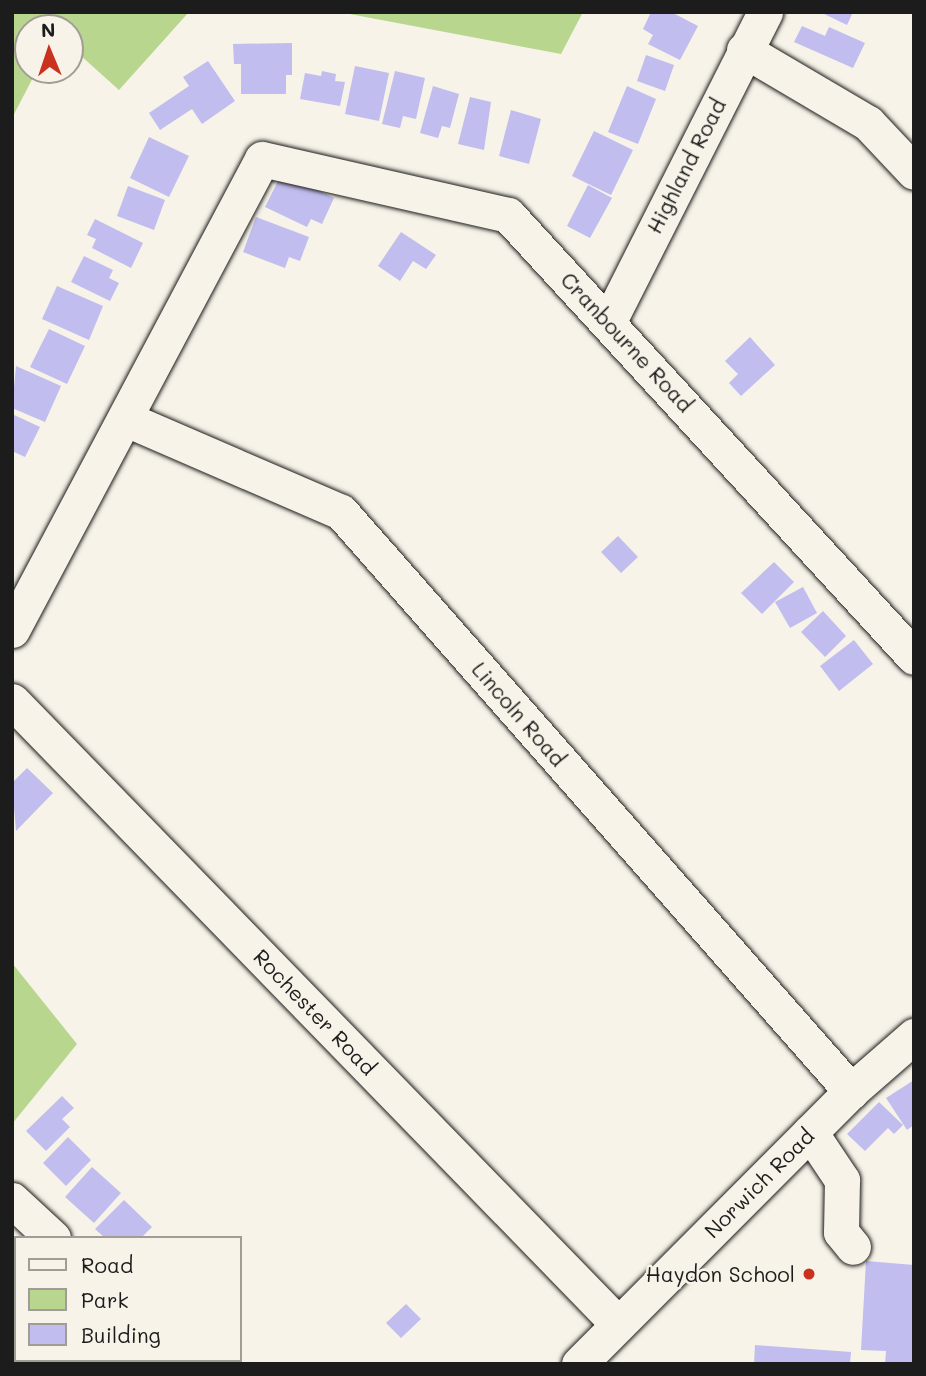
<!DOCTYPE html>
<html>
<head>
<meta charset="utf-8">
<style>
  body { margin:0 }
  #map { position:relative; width:926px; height:1376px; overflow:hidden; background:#f7f3e8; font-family:Mali,sans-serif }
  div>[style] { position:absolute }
  .green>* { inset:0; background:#b8d68e }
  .building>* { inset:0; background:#c1bdef }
  .roads { filter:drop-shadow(0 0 2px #1c1c1c) drop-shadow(0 0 2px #1c1c1c) }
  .minor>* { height:35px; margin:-17.5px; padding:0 17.5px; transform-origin:17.5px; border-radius:17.5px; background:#f7f3e8 }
  .dots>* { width:19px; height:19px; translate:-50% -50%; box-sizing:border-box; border:4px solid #f7f3e8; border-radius:50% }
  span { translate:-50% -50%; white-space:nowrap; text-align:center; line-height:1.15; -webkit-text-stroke:5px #f7f3e8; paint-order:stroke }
  .street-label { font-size:21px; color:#1c1c1c }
  .poi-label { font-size:21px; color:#1c1c1c }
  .right { translate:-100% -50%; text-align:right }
  .frame { position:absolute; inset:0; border:14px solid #1c1c1c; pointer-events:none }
  .legend { position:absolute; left:14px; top:1236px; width:228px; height:126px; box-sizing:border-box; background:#f7f3e8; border:2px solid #9f9d96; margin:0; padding:9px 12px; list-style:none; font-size:21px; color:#1c1c1c }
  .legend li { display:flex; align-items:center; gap:14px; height:35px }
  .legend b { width:35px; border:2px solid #9f9d96 }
  .north { position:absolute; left:14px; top:14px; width:70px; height:70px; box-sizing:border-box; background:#f7f3e8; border:2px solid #9f9d96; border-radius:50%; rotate:358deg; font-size:19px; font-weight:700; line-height:28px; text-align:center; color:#1c1c1c }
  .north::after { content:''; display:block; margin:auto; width:24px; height:32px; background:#c8321e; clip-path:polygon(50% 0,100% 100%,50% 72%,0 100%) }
</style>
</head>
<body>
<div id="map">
  <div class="green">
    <i style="clip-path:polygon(12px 12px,189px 12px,119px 90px,70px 46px,70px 28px,28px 28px,28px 70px,37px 70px,12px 118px)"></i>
    <i style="clip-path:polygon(339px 12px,583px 12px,561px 54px)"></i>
    <i style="clip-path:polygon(12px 963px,77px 1044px,12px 1124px)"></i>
  </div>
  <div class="building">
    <i style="clip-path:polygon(651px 12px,671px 12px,698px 26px,680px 60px,648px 44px,653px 35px,643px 29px)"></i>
    <i style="clip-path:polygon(820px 12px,853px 12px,847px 25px)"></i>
    <i style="clip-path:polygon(802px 26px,825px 36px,829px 27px,865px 43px,853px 68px,794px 42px)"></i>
    <i style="clip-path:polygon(292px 43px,292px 75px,286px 75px,286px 94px,241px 94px,241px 64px,234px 64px,233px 44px)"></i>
    <i style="clip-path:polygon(646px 55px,674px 65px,665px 91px,637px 81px)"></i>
    <i style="clip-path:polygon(208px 61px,235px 101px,202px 124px,192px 109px,160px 130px,149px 113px,189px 86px,183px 77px)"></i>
    <i style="clip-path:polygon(355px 66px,389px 73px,379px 121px,345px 114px)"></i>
    <i style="clip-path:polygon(322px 71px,336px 74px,335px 81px,345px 82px,340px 106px,300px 99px,305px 73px,321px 76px)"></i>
    <i style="clip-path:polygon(395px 71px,425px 78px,416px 119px,403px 116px,400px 128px,382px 124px)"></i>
    <i style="clip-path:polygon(433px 86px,459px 94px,450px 128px,442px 126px,438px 138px,420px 133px)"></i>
    <i style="clip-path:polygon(627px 86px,656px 99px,638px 144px,608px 132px)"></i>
    <i style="clip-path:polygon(470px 97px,491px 102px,484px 150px,458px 144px)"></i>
    <i style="clip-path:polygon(511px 110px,541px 119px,529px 164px,499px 156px)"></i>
    <i style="clip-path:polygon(594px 131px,633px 150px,611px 195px,572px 176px)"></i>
    <i style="clip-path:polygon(149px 137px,189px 156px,169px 197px,130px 178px)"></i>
    <i style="clip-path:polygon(282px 173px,334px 198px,322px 224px,311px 219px,307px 227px,265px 207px)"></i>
    <i style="clip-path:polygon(588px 185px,612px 198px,590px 238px,567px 226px)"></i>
    <i style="clip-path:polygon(128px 186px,165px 200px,154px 230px,117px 216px)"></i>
    <i style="clip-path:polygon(256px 217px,309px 237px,300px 261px,289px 257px,285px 268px,243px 252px)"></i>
    <i style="clip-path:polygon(95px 219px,143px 243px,131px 268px,92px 248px,96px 239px,87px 235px)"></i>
    <i style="clip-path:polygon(401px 232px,436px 255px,426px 269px,413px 261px,400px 281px,378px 266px)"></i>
    <i style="clip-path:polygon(84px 256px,113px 270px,109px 278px,119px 283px,110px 301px,71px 282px)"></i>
    <i style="clip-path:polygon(57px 286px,103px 306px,89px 340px,42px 319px)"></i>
    <i style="clip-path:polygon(49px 329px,85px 346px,67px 384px,30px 367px)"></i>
    <i style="clip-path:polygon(750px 337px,775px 365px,741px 396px,729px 383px,738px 374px,725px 361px)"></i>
    <i style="clip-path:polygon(16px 366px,61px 386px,45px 422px,12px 408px)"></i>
    <i style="clip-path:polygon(12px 414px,40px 427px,25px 457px,12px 451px)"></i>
    <i style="clip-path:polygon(618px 536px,638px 557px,621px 573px,601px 552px)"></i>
    <i style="clip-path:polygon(774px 562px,794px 582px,762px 614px,741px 593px)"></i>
    <i style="clip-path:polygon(803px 587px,817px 613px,790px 628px,775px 602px)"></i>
    <i style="clip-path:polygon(823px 611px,846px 636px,825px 657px,801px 632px)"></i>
    <i style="clip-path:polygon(854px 640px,873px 664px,839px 691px,820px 666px)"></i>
    <i style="clip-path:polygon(27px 768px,53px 793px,16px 831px,12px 783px)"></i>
    <i style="clip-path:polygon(914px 1080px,914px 1125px,907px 1130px,886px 1098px)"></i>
    <i style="clip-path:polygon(62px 1096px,74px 1108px,62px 1119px,70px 1127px,46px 1151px,26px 1131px)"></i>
    <i style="clip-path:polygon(879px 1102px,903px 1125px,894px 1134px,888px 1128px,865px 1151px,847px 1134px)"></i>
    <i style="clip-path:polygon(68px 1137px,91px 1160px,66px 1186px,43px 1163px)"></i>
    <i style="clip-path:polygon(92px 1167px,121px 1193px,94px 1223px,65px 1197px)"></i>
    <i style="clip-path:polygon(124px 1200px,152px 1227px,141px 1238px,105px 1238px,95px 1229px)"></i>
    <i style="clip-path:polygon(866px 1261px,914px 1265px,914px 1364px,885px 1364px,886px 1351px,861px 1350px)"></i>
    <i style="clip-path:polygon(406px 1304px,421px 1319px,401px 1338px,386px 1323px)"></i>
    <i style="clip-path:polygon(755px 1345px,851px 1352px,850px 1364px,754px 1364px)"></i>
  </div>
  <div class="roads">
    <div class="minor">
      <i style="left:744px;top:50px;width:144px;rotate:30.5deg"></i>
      <i style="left:868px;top:123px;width:67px;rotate:46.8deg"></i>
      <i style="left:609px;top:321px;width:346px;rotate:-63.2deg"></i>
      <i style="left:126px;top:419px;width:234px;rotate:23.4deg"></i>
      <i style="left:341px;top:512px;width:772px;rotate:48.63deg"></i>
      <i style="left:12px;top:630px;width:533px;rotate:-62.04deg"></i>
      <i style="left:262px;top:159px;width:252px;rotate:12.8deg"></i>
      <i style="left:508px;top:215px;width:600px;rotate:47.43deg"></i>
      <i style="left:12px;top:701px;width:868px;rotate:45.79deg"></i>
      <i style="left:810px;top:1132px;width:58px;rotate:56.3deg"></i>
      <i style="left:842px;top:1180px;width:52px;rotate:91.1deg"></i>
      <i style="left:841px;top:1232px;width:19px;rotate:51deg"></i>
      <i style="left:12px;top:1200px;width:56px;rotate:42.8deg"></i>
      <i style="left:198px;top:1360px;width:6px;rotate:39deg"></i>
      <i style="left:75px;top:1364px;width:5px;rotate:-53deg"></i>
      <i style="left:579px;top:1364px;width:385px;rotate:-45.1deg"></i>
      <i style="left:851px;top:1091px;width:84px;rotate:-41.1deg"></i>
    </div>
  </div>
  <div class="dots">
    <i style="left:809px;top:1274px;background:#c8321e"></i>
  </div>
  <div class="street-label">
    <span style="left:686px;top:166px;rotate:-63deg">Highland Road</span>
    <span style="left:627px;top:342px;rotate:47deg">Cranbourne Road</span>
    <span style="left:519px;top:714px;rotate:49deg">Lincoln Road</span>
    <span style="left:315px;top:1012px;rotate:46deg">Rochester Road</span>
    <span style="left:759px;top:1183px;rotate:-45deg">Norwich Road</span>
  </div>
  <div class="poi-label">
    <span class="right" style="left:795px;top:1274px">Haydon School</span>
  </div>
  <div class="frame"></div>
  <ul class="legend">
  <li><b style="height:9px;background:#f7f3e8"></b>Road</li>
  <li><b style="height:19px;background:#b8d68e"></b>Park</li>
  <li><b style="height:19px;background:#c1bdef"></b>Building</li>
  </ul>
  <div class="north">N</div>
</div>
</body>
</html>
